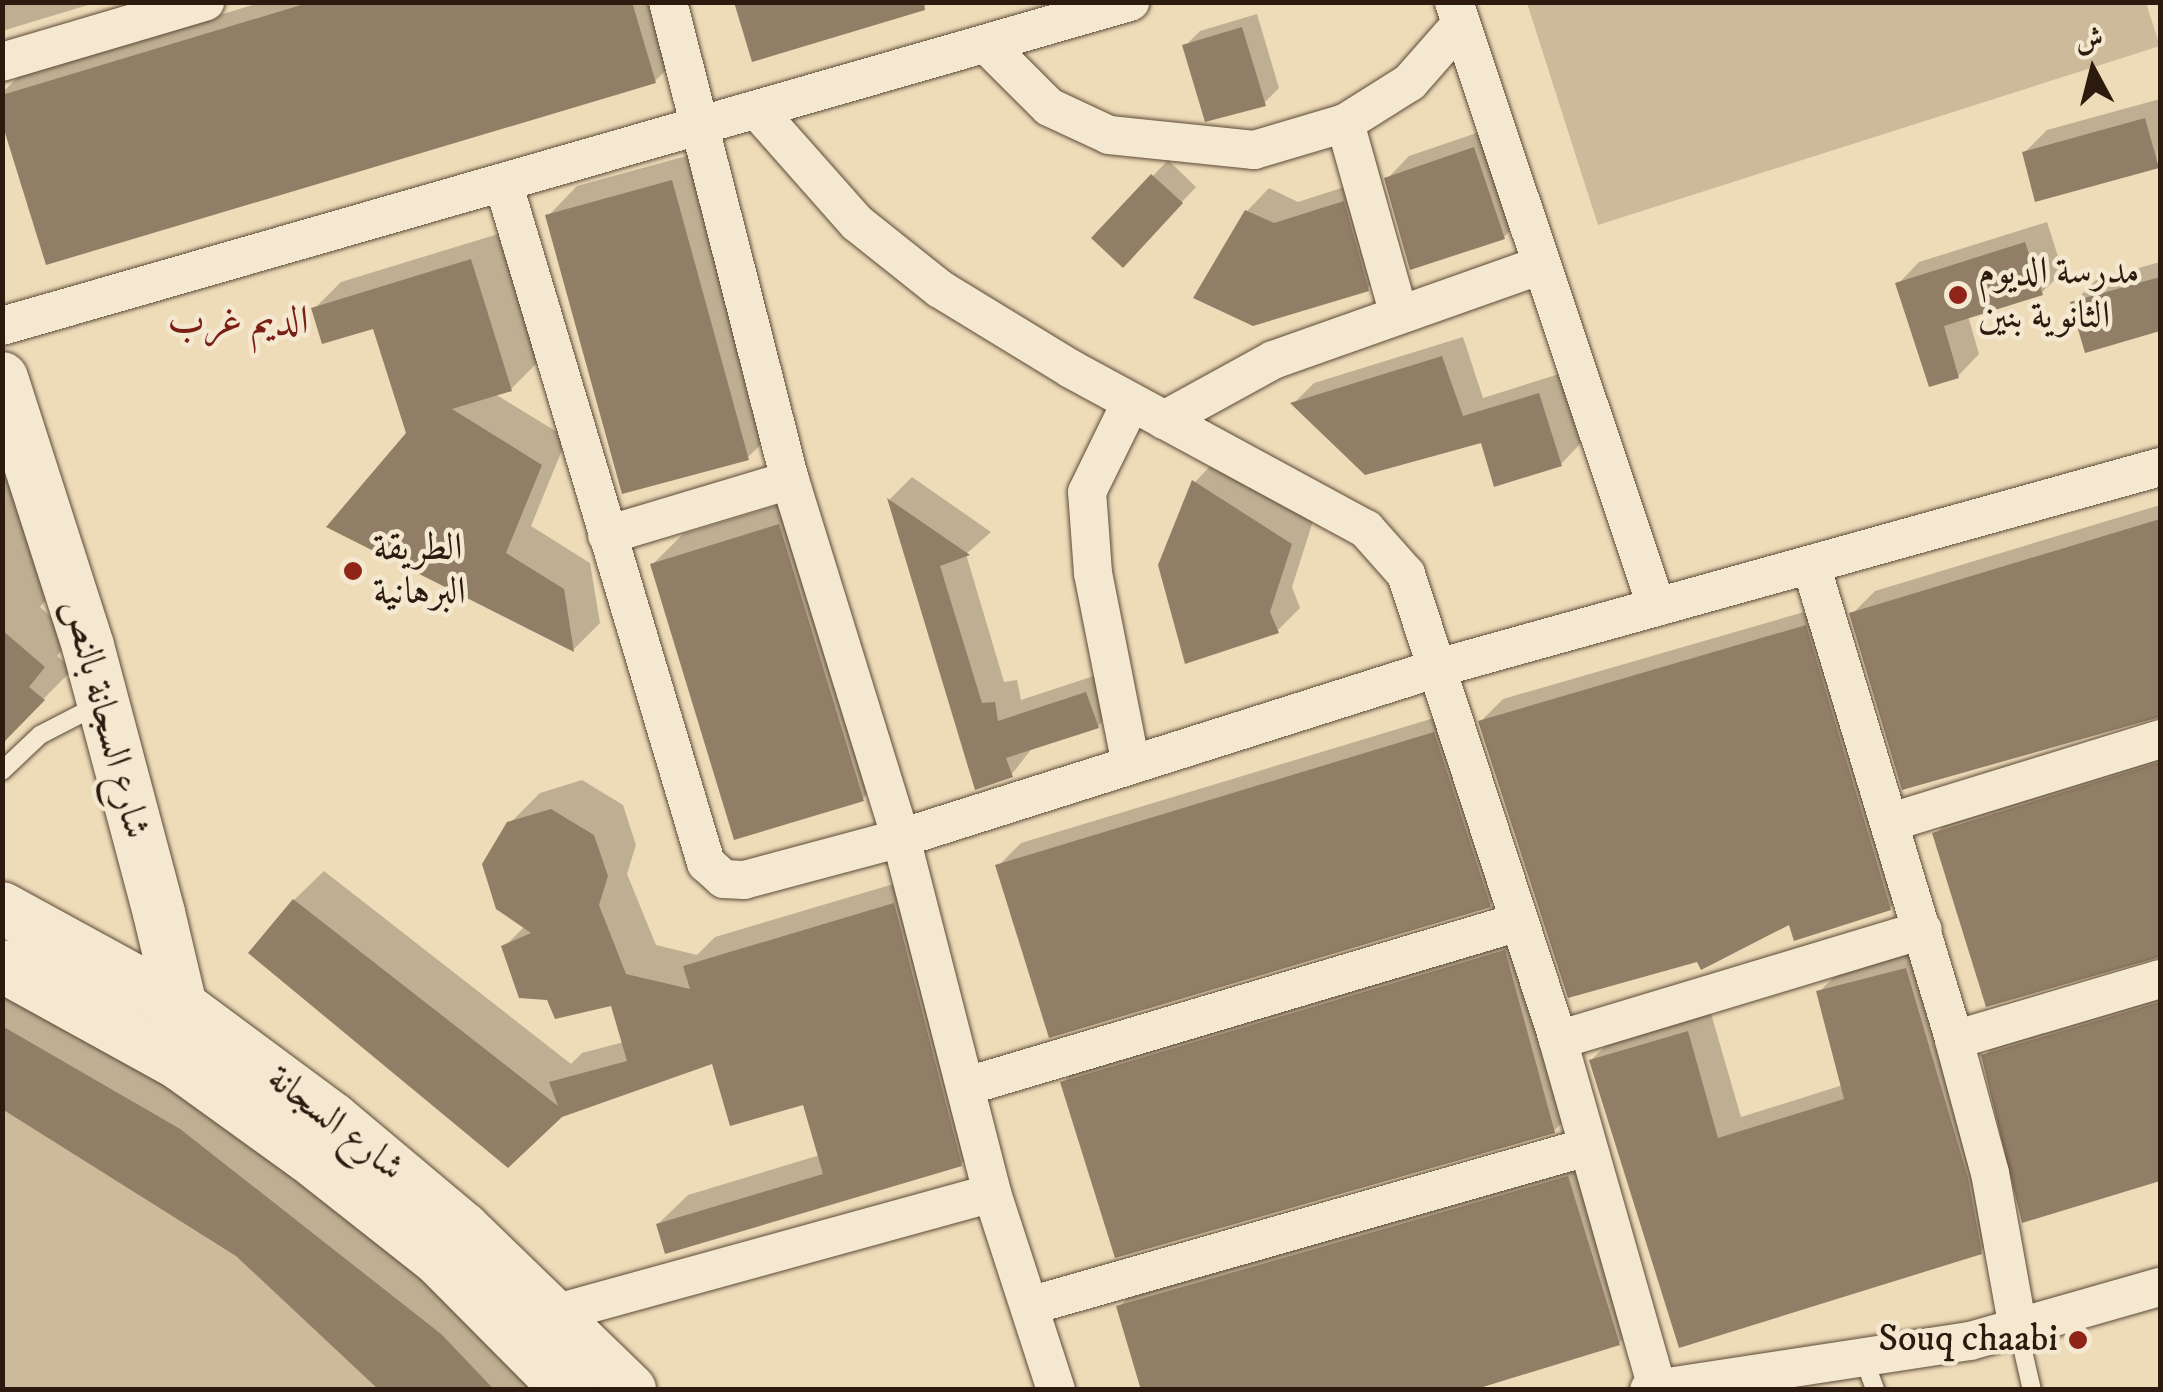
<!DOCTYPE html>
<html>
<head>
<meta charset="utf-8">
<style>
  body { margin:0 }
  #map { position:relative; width:2163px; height:1392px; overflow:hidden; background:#eedbb8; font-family:"IM FELL DW Pica",Amiri,serif }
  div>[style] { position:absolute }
  .green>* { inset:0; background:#cdba9b }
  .shadow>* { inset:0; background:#0003 }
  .building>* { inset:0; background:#917e66 }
  .roads { filter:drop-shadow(0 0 2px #5d4a38) drop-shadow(0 0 2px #5d4a38) }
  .lane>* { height:18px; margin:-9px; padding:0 9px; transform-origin:9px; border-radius:9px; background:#f4e8d1 }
  .street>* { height:38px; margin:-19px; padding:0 19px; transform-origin:19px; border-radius:19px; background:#f4e8d1 }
  .secondary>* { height:52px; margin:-26px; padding:0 26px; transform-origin:26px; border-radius:26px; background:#f4e8d1 }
  .dots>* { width:28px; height:28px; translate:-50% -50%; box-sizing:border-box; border:5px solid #f4e8d1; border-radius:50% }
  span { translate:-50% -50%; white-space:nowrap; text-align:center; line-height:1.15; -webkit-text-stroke:9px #f4e8d1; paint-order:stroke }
  .poi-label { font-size:38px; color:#2d1a0e }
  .left { translate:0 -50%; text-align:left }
  .right { translate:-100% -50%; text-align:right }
  .street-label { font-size:38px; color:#2d1a0e }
  .neighbourhood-label { font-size:40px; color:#7a1f14 }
  .frame { position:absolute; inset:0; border:5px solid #2d1a0e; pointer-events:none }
  .north { position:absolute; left:2043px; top:20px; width:100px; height:100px; -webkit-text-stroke:8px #f4e8d1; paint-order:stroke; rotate:353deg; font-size:28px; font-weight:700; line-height:40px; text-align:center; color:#2d1a0e }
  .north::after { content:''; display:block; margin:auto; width:35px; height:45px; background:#2d1a0e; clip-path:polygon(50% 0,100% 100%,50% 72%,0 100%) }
</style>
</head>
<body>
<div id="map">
  <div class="green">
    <i style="clip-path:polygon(1527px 3px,2146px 3px,2160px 46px,1598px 225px)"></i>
    <i style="clip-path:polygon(2px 1026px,180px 1129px,441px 1334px,494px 1389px,3px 1389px)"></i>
  </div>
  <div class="shadow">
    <i style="clip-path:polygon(2px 2px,98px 2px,2px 31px)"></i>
    <i style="clip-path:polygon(263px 2px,661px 2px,678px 58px,655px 81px,2px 114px,2px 93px,20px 75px)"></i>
    <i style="clip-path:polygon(1257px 14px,1279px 88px,1264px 103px,1185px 46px,1200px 31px)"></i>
    <i style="clip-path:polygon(2160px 99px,2157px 166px,2024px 153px,2047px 130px)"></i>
    <i style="clip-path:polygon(1497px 126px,1526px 214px,1504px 237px,1387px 179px,1409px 156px)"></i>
    <i style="clip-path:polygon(701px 152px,778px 428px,748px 457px,548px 216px,577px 186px)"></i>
    <i style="clip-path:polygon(1168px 160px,1196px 187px,1138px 249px,1094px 238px)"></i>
    <i style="clip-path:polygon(1366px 180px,1390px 266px,1367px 289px,1247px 211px,1269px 188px,1298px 202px)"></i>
    <i style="clip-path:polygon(2047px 222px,2063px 272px,2041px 293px,1968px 316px,1979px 354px,1958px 376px,1898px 284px,1919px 262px)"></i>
    <i style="clip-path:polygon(498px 234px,538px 362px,511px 389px,495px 394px,567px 438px,531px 526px,590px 563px,600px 623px,574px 649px,330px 526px,409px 434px,375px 326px,314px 309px,341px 282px)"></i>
    <i style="clip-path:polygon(2160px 262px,2160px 329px,2086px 350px,2073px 303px,2096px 280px)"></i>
    <i style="clip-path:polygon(1463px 337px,1483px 398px,1559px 374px,1581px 443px,1561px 464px,1482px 440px,1294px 403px,1314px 383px)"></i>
    <i style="clip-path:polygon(2px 423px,56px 589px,40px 607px,72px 636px,57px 656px,73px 669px,2px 741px)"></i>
    <i style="clip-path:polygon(1217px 459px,1313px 521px,1292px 587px,1300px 608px,1277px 631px,1195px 482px)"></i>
    <i style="clip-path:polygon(912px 477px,991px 532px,966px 554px,1004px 682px,1017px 680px,1021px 700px,1109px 671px,1121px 703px,1098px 726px,1033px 747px,1012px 774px,976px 787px,890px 499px)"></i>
    <i style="clip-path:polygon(809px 496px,892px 769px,862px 799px,653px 564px,683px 534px)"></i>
    <i style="clip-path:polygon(2160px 505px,2160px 716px,1904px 787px,1852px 614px,1875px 591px)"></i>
    <i style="clip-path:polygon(1828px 605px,1912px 886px,1890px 908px,1790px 921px,1480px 722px,1503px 699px)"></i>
    <i style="clip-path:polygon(1457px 711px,1512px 882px,1490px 905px,998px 866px,1021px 843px)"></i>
    <i style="clip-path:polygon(2160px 748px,2160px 956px,1935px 834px,1958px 811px)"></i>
    <i style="clip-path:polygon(582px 780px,623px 805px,636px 845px,627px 874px,656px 945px,697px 955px,715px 937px,924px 875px,990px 1134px,961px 1164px,658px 1224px,688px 1195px,820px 1155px,805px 1102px,714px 1061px,560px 1115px,294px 900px,324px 871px,571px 1064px,582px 1053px,624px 1042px,613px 1003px,549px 997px,504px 947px,525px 926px,509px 824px,540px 793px)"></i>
    <i style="clip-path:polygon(1528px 928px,1576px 1108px,1554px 1131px,1063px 1082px,1086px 1060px)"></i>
    <i style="clip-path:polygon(1929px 947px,2003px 1229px,1980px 1252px,1681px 1345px,1591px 1060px,1614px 1038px,1710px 1010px,1741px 1117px,1843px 1085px,1819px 992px,1842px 969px)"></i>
    <i style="clip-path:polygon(2px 984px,210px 1100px,552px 1390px,383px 1390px,237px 1254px,2px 1106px)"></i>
    <i style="clip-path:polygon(2160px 988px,2160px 1178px,2024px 1219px,1984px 1056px,2007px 1033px)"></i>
    <i style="clip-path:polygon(1590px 1155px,1641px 1320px,1619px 1343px,1119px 1307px,1141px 1284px)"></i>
  </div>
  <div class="building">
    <i style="clip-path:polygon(311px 2px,632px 2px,656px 83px,46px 265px,2px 123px,2px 95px)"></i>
    <i style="clip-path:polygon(734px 2px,924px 2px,925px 10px,752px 62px)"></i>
    <i style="clip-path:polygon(1242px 27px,1266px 106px,1205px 122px,1182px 45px)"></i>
    <i style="clip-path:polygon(2145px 118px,2159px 168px,2035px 202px,2022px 152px)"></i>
    <i style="clip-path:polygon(1474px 147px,1505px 239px,1410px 270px,1384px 178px)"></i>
    <i style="clip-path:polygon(1151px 174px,1183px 203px,1123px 268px,1091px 238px)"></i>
    <i style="clip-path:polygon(672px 180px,749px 460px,622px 494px,545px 215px)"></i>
    <i style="clip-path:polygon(1344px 201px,1369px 291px,1253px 326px,1193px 298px,1245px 210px,1274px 223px)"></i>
    <i style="clip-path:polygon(2025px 242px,2043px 295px,1944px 326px,1959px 378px,1929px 387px,1895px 283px)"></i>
    <i style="clip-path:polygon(471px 259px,512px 391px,452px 409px,542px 465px,506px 553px,564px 589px,574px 652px,326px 527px,406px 433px,373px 329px,322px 344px,311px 308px)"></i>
    <i style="clip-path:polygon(2160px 277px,2160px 331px,2085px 353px,2070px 302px)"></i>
    <i style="clip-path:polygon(1442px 356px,1463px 416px,1539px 393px,1562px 466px,1494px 487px,1481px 443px,1365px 475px,1290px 403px)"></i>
    <i style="clip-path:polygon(1192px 480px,1292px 544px,1270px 612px,1279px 633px,1185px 664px,1158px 565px)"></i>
    <i style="clip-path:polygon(887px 498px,970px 555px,940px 566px,982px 703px,995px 702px,998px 721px,1086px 692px,1099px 728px,1006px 758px,1013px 777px,975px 790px)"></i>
    <i style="clip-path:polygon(2160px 519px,2160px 717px,1902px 790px,1849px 613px)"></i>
    <i style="clip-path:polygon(779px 524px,864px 801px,734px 840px,650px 564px)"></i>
    <i style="clip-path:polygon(1806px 625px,1891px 910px,1794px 941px,1789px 925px,1701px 970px,1697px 962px,1568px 998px,1478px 721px)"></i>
    <i style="clip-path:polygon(2px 630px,45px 667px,29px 687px,45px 700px,2px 744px)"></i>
    <i style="clip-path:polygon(1434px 732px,1491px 907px,1049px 1038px,995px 865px)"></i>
    <i style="clip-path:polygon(2160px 762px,2160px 957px,1986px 1007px,1932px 833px)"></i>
    <i style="clip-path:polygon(551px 809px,594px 835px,608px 876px,599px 905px,626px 974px,690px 989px,683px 966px,894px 903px,962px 1166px,665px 1254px,656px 1224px,823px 1174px,803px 1105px,730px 1126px,712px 1064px,562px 1117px,508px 1168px,248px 953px,293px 899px,558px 1106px,549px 1082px,627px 1061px,611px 1006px,555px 1019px,547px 1000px,519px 998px,501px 946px,531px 933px,496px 909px,482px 864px,507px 822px)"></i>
    <i style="clip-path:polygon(1505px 950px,1555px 1133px,1115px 1258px,1060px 1082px)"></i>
    <i style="clip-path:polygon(1906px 968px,1968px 1178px,1982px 1254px,1679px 1348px,1589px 1060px,1688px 1031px,1718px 1138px,1844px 1099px,1816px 991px)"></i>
    <i style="clip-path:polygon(2160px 1002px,2160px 1181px,2022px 1223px,1981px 1055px)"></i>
    <i style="clip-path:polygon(2px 1026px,180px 1129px,441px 1334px,494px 1390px,379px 1390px,236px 1256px,2px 1109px)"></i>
    <i style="clip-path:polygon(1568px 1176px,1620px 1345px,1473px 1390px,1141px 1390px,1116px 1306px)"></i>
  </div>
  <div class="roads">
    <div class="lane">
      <i style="left:2px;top:771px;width:52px;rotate:-43.5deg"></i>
      <i style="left:40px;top:735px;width:68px;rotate:-27.3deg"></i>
      <i style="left:2018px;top:1329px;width:63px;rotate:77.1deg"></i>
      <i style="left:1864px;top:1359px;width:33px;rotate:70deg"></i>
    </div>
    <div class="street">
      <i style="left:668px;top:2px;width:493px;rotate:75.7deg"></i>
      <i style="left:790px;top:480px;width:375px;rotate:72.8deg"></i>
      <i style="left:901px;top:838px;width:366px;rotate:75.6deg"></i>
      <i style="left:992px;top:1193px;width:207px;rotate:72deg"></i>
      <i style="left:1454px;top:2px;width:636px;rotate:71.48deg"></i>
      <i style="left:986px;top:44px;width:89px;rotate:45deg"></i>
      <i style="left:1049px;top:107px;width:66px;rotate:25deg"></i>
      <i style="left:1109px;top:135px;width:146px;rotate:5.9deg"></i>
      <i style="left:1254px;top:150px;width:95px;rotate:-16.5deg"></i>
      <i style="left:1345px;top:123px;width:77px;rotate:-32.2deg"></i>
      <i style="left:1410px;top:82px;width:77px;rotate:-48.7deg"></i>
      <i style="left:2px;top:62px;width:212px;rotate:-16.5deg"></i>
      <i style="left:757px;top:110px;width:151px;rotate:48.5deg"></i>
      <i style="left:857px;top:223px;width:106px;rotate:38.5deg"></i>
      <i style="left:940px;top:289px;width:153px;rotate:31.4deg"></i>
      <i style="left:1071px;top:369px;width:336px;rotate:28.5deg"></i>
      <i style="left:1366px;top:529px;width:60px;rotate:48.4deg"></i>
      <i style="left:1406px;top:574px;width:490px;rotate:71.9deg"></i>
      <i style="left:1558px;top:1040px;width:361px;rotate:74.1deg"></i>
      <i style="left:1345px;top:123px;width:196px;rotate:74.3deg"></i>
      <i style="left:503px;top:182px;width:711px;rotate:73.4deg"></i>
      <i style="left:706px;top:863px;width:24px;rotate:42deg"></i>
      <i style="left:724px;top:879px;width:20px;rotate:3deg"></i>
      <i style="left:744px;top:880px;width:163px;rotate:-15deg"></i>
      <i style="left:901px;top:838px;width:566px;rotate:-17.57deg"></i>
      <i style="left:1441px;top:667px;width:746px;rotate:-15.54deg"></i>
      <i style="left:2px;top:326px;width:1174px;rotate:-16.03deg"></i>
      <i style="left:1164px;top:420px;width:124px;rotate:-28.8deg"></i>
      <i style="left:1273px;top:360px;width:284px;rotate:-19.5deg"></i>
      <i style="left:607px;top:535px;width:191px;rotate:-16.7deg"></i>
      <i style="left:1811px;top:565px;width:496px;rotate:73.2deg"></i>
      <i style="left:1954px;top:1040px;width:138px;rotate:74.9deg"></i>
      <i style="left:1990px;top:1173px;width:158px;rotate:79.8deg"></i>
      <i style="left:1131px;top:765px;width:196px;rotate:-101.2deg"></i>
      <i style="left:1093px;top:573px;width:81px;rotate:-94.2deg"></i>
      <i style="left:1087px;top:492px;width:100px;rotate:-63.9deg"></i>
      <i style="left:1891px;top:822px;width:282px;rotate:-17.1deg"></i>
      <i style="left:1558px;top:1040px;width:381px;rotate:-16.8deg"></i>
      <i style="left:1954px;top:1040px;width:215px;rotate:-16.5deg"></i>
      <i style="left:967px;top:1086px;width:576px;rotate:-16.55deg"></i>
      <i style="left:1029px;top:1306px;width:580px;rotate:-15.9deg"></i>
      <i style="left:557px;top:1313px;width:451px;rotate:-15.4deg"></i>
      <i style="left:1649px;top:1390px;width:325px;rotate:-8.7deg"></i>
      <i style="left:1970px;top:1341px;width:198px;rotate:-15.9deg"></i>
    </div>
    <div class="secondary">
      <i style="left:2px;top:378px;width:281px;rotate:72.2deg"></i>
      <i style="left:88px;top:646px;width:276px;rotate:75.1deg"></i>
      <i style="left:159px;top:913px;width:96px;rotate:76.7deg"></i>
      <i style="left:181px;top:1006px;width:59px;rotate:90deg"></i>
      <i style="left:2px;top:908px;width:204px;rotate:28.7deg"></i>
      <i style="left:181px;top:1006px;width:189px;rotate:36.6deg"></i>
      <i style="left:333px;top:1119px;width:170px;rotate:40deg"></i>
      <i style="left:463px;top:1228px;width:233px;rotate:44.1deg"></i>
      <i style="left:2px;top:966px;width:205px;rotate:28.9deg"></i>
      <i style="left:181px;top:1065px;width:154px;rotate:35.8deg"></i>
      <i style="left:306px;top:1155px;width:168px;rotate:38.2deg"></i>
      <i style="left:438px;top:1259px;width:185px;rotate:45.2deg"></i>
    </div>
  </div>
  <div class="dots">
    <i style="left:1958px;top:295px;background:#8f2418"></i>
    <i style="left:353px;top:571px;background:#8f2418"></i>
    <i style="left:2078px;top:1340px;background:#8f2418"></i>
  </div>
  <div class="poi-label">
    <span class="left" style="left:1978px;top:295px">مدرسة الديوم<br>الثانوية بنين</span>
    <span class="left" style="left:373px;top:571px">الطريقة<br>البرهانية</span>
    <span class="right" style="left:2058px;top:1340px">Souq chaabi</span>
  </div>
  <div class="street-label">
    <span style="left:105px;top:719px;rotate:75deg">شارع السجانة بالنص</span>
    <span style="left:335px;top:1124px;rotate:38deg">شارع السجانة</span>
  </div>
  <div class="neighbourhood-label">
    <span style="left:238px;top:322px">الديم غرب</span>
  </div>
  <div class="frame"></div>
  <div class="north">ش</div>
</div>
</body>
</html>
